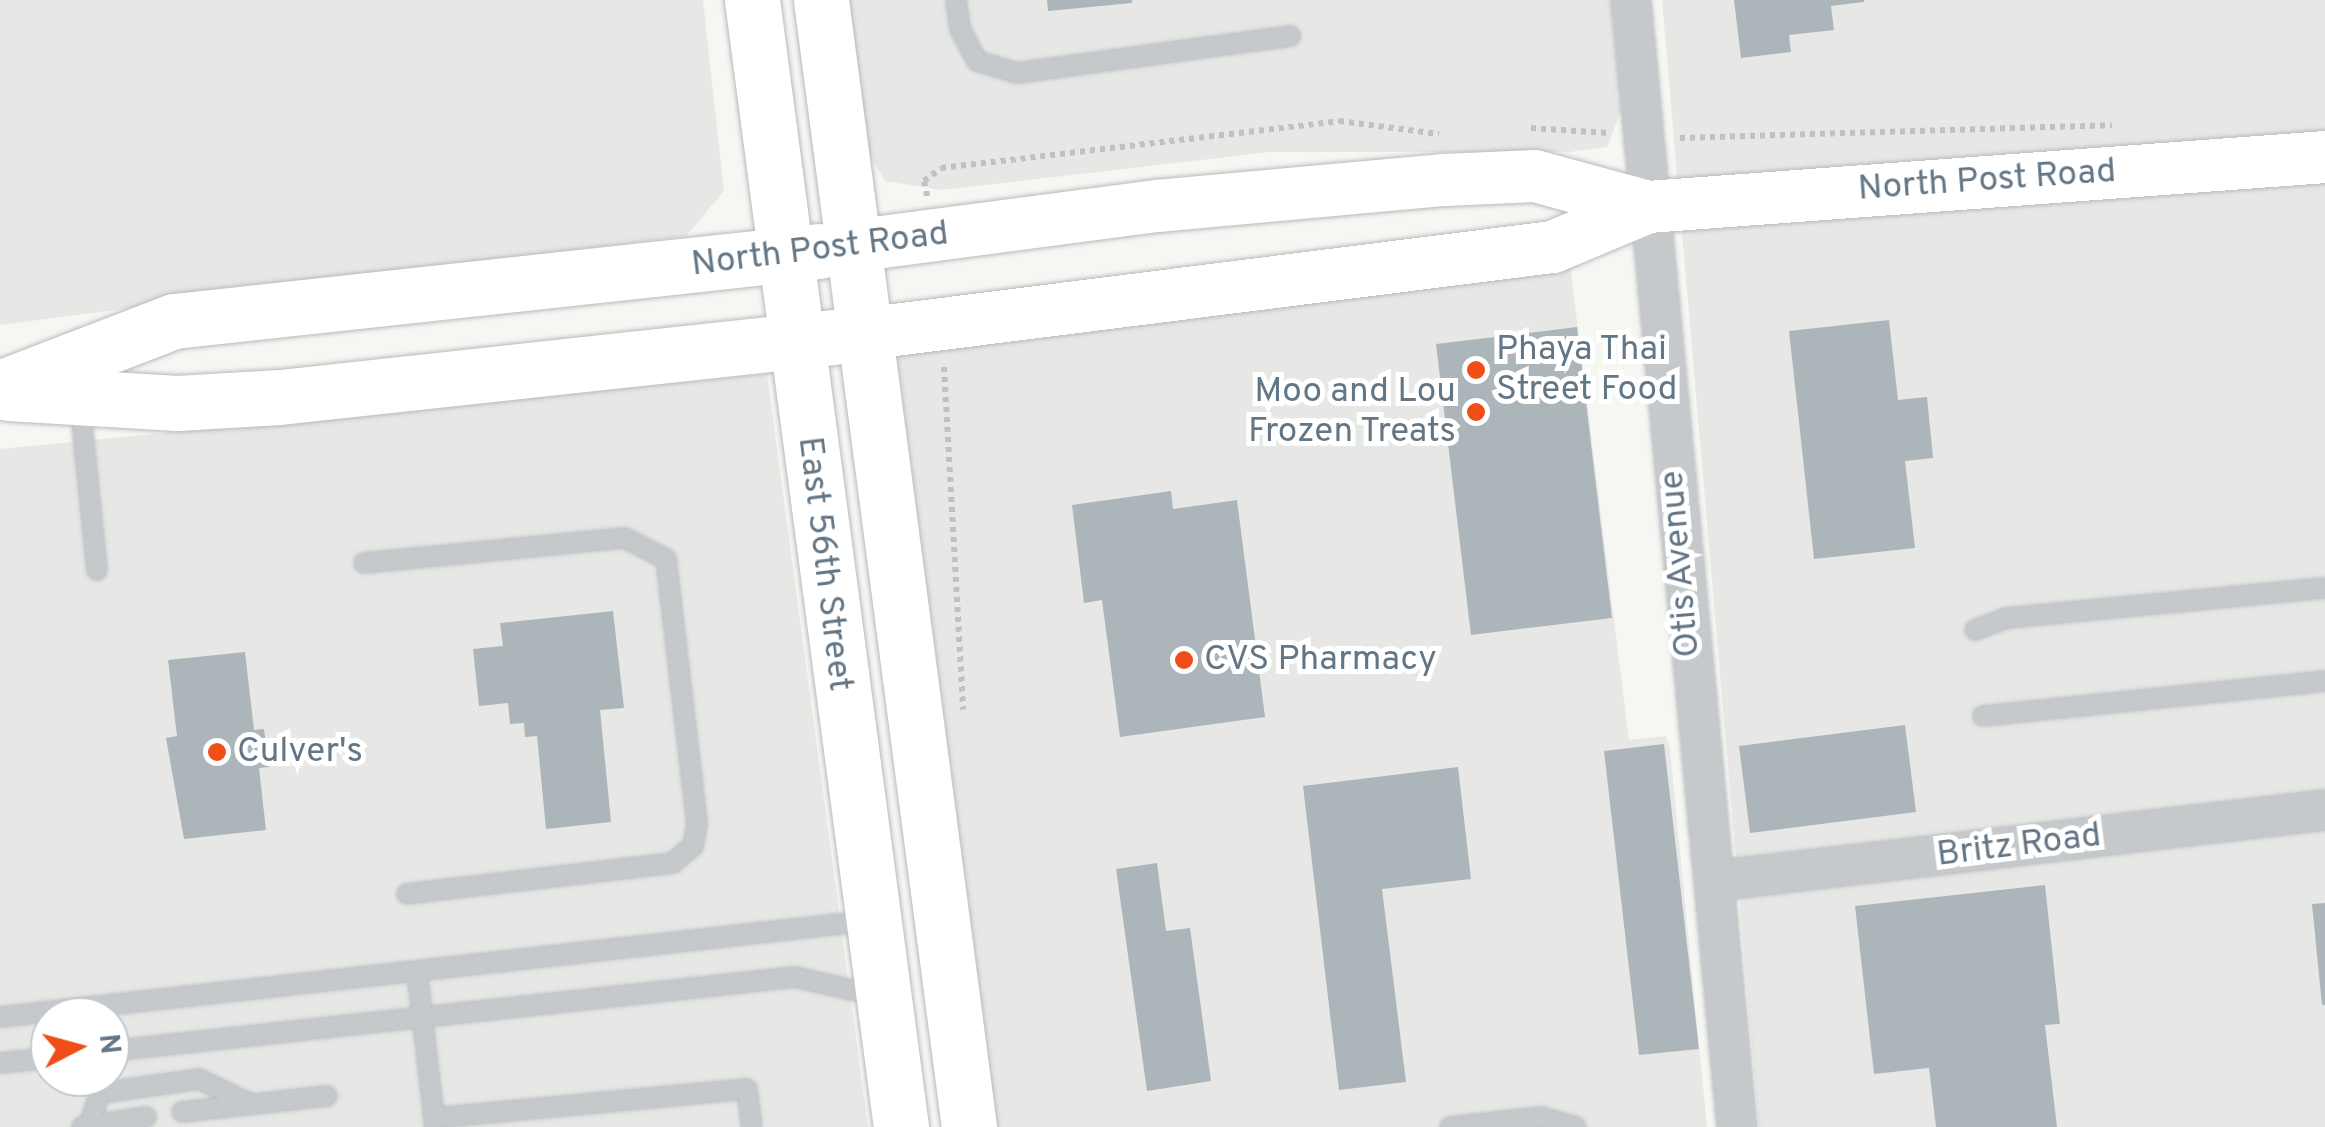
<!DOCTYPE html>
<html>
<head>
<meta charset="utf-8">
<style>
  body { margin:0 }
  #map { position:relative; width:2325px; height:1127px; overflow:hidden; background:#f6f6f2; font-family:Overpass,sans-serif }
  div>[style] { position:absolute }
  .built>* { inset:0; background:#e7e8e6 }
  .building>* { inset:0; background:#acb5ba }
  .path>* { height:6px; margin-top:-3px; transform-origin:0; background:repeating-linear-gradient(90deg,#bfc1c3 0 5px,transparent 0 10px) }
  .roads { filter:drop-shadow(0 0 2px #b5bbbf) drop-shadow(0 0 2px #b5bbbf) }
  .lane>* { height:18px; margin:-9px; padding:0 9px; transform-origin:9px; border-radius:9px; background:#c5c9cc }
  .street>* { height:38px; margin:-19px; padding:0 19px; transform-origin:19px; border-radius:19px; background:#c5c9cc }
  .secondary>* { height:52px; margin:-26px; padding:0 26px; transform-origin:26px; border-radius:26px; background:#fff }
  .primary>* { height:55px; margin:-27.5px; padding:0 27.5px; transform-origin:27.5px; border-radius:27.5px; background:#fff }
  .dots>* { width:28px; height:28px; translate:-50% -50%; box-sizing:border-box; border:5px solid #fff; border-radius:50% }
  span { translate:-50% -50%; white-space:nowrap; text-align:center; line-height:1.15; -webkit-text-stroke:10px #fff; paint-order:stroke }
  .street-label { font-size:35px; color:#637686 }
  .poi-label { font-size:35px; color:#637686 }
  .left { translate:0 -50%; text-align:left }
  .right { translate:-100% -50%; text-align:right }
  .north { position:absolute; left:30px; top:997px; width:100px; height:100px; box-sizing:border-box; background:#fff; border:2px solid #c1c8cf; border-radius:50%; rotate:84deg; font-size:28px; font-weight:700; line-height:40px; text-align:center; color:#637686 }
  .north::after { content:''; display:block; margin:auto; width:35px; height:45px; background:#ef4e19; clip-path:polygon(50% 0,100% 100%,50% 72%,0 100%) }
</style>
</head>
<body>
<div id="map">
  <div class="built">
    <i style="clip-path:polygon(0 0,703px 0,724px 191px,686px 236px,0 325px)"></i>
    <i style="clip-path:polygon(842px 0,1611px 0,1621px 111px,1607px 147px,1569px 152px,1270px 152px,942px 190px,885px 181px,865px 147px)"></i>
    <i style="clip-path:polygon(1662px 0,2325px 0,2325px 1127px,1759px 1127px)"></i>
    <i style="clip-path:polygon(1570px 265px,1629px 740px,1666px 736px,1670px 750px,1707px 1127px,998px 1127px,896px 347px)"></i>
    <i style="clip-path:polygon(evenodd,767px 374px,868px 1127px,0 1127px,0 449px,767px 374px,50px 1017px,110px 1017px,110px 1077px,50px 1077px,50px 1017px)"></i>
  </div>
  <div class="building">
    <i style="clip-path:polygon(1047px 0,1132px 0,1132px 3px,1048px 11px)"></i>
    <i style="clip-path:polygon(1734px 0,1864px 0,1864px 2px,1831px 6px,1834px 30px,1789px 35px,1791px 52px,1741px 58px)"></i>
    <i style="clip-path:polygon(1889px 320px,1898px 400px,1927px 397px,1933px 458px,1905px 461px,1915px 548px,1814px 559px,1789px 331px)"></i>
    <i style="clip-path:polygon(1577px 327px,1612px 618px,1471px 635px,1436px 344px)"></i>
    <i style="clip-path:polygon(1171px 491px,1173px 509px,1237px 500px,1265px 717px,1120px 737px,1102px 600px,1084px 603px,1072px 505px)"></i>
    <i style="clip-path:polygon(613px 611px,624px 708px,600px 710px,611px 822px,546px 829px,537px 736px,525px 737px,524px 723px,510px 724px,508px 703px,479px 706px,473px 649px,503px 646px,500px 623px)"></i>
    <i style="clip-path:polygon(245px 652px,254px 730px,264px 729px,269px 767px,259px 768px,266px 830px,184px 839px,166px 738px,177px 736px,168px 660px)"></i>
    <i style="clip-path:polygon(1905px 725px,1916px 812px,1750px 833px,1739px 746px)"></i>
    <i style="clip-path:polygon(1664px 744px,1699px 1049px,1639px 1055px,1604px 751px)"></i>
    <i style="clip-path:polygon(1458px 767px,1471px 879px,1382px 889px,1406px 1082px,1339px 1090px,1303px 786px)"></i>
    <i style="clip-path:polygon(1157px 863px,1166px 931px,1190px 928px,1211px 1081px,1147px 1091px,1116px 869px)"></i>
    <i style="clip-path:polygon(2045px 885px,2060px 1024px,2045px 1025px,2057px 1127px,1936px 1127px,1929px 1068px,1874px 1074px,1855px 906px)"></i>
    <i style="clip-path:polygon(2325px 903px,2325px 1005px,2322px 1005px,2312px 904px)"></i>
  </div>
  <div class="path">
    <i style="left:1531px;top:128px;width:77px;rotate:3.7deg"></i>
    <i style="left:1680px;top:138px;width:432px;rotate:-1.7deg"></i>
    <i style="left:927px;top:196px;width:15px;rotate:-101deg"></i>
    <i style="left:924px;top:181px;width:21px;rotate:-37deg"></i>
    <i style="left:941px;top:168px;width:401px;rotate:-6.7deg"></i>
    <i style="left:1339px;top:121px;width:101px;rotate:7.4deg"></i>
    <i style="left:944px;top:367px;width:343px;rotate:86.8deg"></i>
  </div>
  <div class="roads">
    <div class="lane">
      <i style="left:956px;top:0;width:29px;rotate:82deg"></i>
      <i style="left:960px;top:29px;width:36px;rotate:62deg"></i>
      <i style="left:977px;top:61px;width:42px;rotate:16.7deg"></i>
      <i style="left:1017px;top:73px;width:276px;rotate:-7.7deg"></i>
      <i style="left:80px;top:403px;width:168px;rotate:84.2deg"></i>
      <i style="left:364px;top:563px;width:262px;rotate:-5.5deg"></i>
      <i style="left:625px;top:538px;width:46px;rotate:27.1deg"></i>
      <i style="left:666px;top:559px;width:267px;rotate:83.3deg"></i>
      <i style="left:697px;top:824px;width:22px;rotate:100deg"></i>
      <i style="left:693px;top:846px;width:26px;rotate:140deg"></i>
      <i style="left:673px;top:863px;width:268px;rotate:173.4deg"></i>
      <i style="left:1975px;top:630px;width:34px;rotate:-21deg"></i>
      <i style="left:2007px;top:618px;width:319px;rotate:-5.4deg"></i>
      <i style="left:1983px;top:716px;width:344px;rotate:-5.8deg"></i>
      <i style="left:417px;top:971px;width:157px;rotate:83.4deg"></i>
      <i style="left:0;top:1017px;width:872px;rotate:-6.32deg"></i>
      <i style="left:110px;top:1051px;width:689px;rotate:-6.17deg"></i>
      <i style="left:795px;top:977px;width:85px;rotate:12.9deg"></i>
      <i style="left:0;top:1063px;width:50px;rotate:-5.7deg"></i>
      <i style="left:182px;top:1112px;width:146px;rotate:-6.3deg"></i>
      <i style="left:434px;top:1118px;width:314px;rotate:-5.3deg"></i>
      <i style="left:747px;top:1089px;width:38px;rotate:83deg"></i>
      <i style="left:89px;top:1126px;width:35px;rotate:-72deg"></i>
      <i style="left:100px;top:1093px;width:100px;rotate:-8deg"></i>
      <i style="left:199px;top:1079px;width:55px;rotate:25.6deg"></i>
      <i style="left:82px;top:1127px;width:65px;rotate:-8.9deg"></i>
      <i style="left:1450px;top:1127px;width:92px;rotate:-6.3deg"></i>
      <i style="left:1541px;top:1117px;width:36px;rotate:16deg"></i>
    </div>
    <div class="street">
      <i style="left:1631px;top:0;width:1132px;rotate:84.63deg"></i>
      <i style="left:1714px;top:881px;width:615px;rotate:-6.63deg"></i>
    </div>
    <div class="secondary">
      <i style="left:852px;top:246px;width:308px;rotate:-7.5deg"></i>
      <i style="left:1157px;top:206px;width:289px;rotate:-5.2deg"></i>
      <i style="left:1445px;top:180px;width:90px;rotate:-2.5deg"></i>
      <i style="left:1535px;top:176px;width:117px;rotate:15.3deg"></i>
      <i style="left:863px;top:334px;width:695px;rotate:-7.19deg"></i>
      <i style="left:1553px;top:247px;width:103px;rotate:-22.8deg"></i>
      <i style="left:1648px;top:207px;width:679px;rotate:-4.22deg"></i>
    </div>
    <div class="primary">
      <i style="left:752px;top:0;width:1137px;rotate:82.47deg"></i>
      <i style="left:821px;top:0;width:1137px;rotate:82.52deg"></i>
      <i style="left:0;top:388px;width:186px;rotate:-21.1deg"></i>
      <i style="left:174px;top:321px;width:649px;rotate:-6.19deg"></i>
      <i style="left:8px;top:393px;width:169px;rotate:3.4deg"></i>
      <i style="left:177px;top:403px;width:103px;rotate:-3.3deg"></i>
      <i style="left:280px;top:397px;width:556px;rotate:-6.19deg"></i>
    </div>
  </div>
  <div class="dots">
    <i style="left:1476px;top:370px;background:#ef4e19"></i>
    <i style="left:1476px;top:412px;background:#ef4e19"></i>
    <i style="left:1184px;top:660px;background:#ef4e19"></i>
    <i style="left:217px;top:752px;background:#ef4e19"></i>
  </div>
  <div class="street-label">
    <span style="left:1987px;top:181px;rotate:-4deg">North Post Road</span>
    <span style="left:820px;top:250px;rotate:-7deg">North Post Road</span>
    <span style="left:824px;top:564px;rotate:83deg">East 56th Street</span>
    <span style="left:1681px;top:564px;rotate:-95deg">Otis Avenue</span>
    <span style="left:2019px;top:846px;rotate:-7deg">Britz Road</span>
  </div>
  <div class="poi-label">
    <span class="left" style="left:1496px;top:370px">Phaya Thai<br>Street Food</span>
    <span class="right" style="left:1456px;top:412px">Moo and Lou<br>Frozen Treats</span>
    <span class="left" style="left:1204px;top:660px">CVS Pharmacy</span>
    <span class="left" style="left:237px;top:752px">Culver's</span>
  </div>
  <div class="north">N</div>
</div>
</body>
</html>
